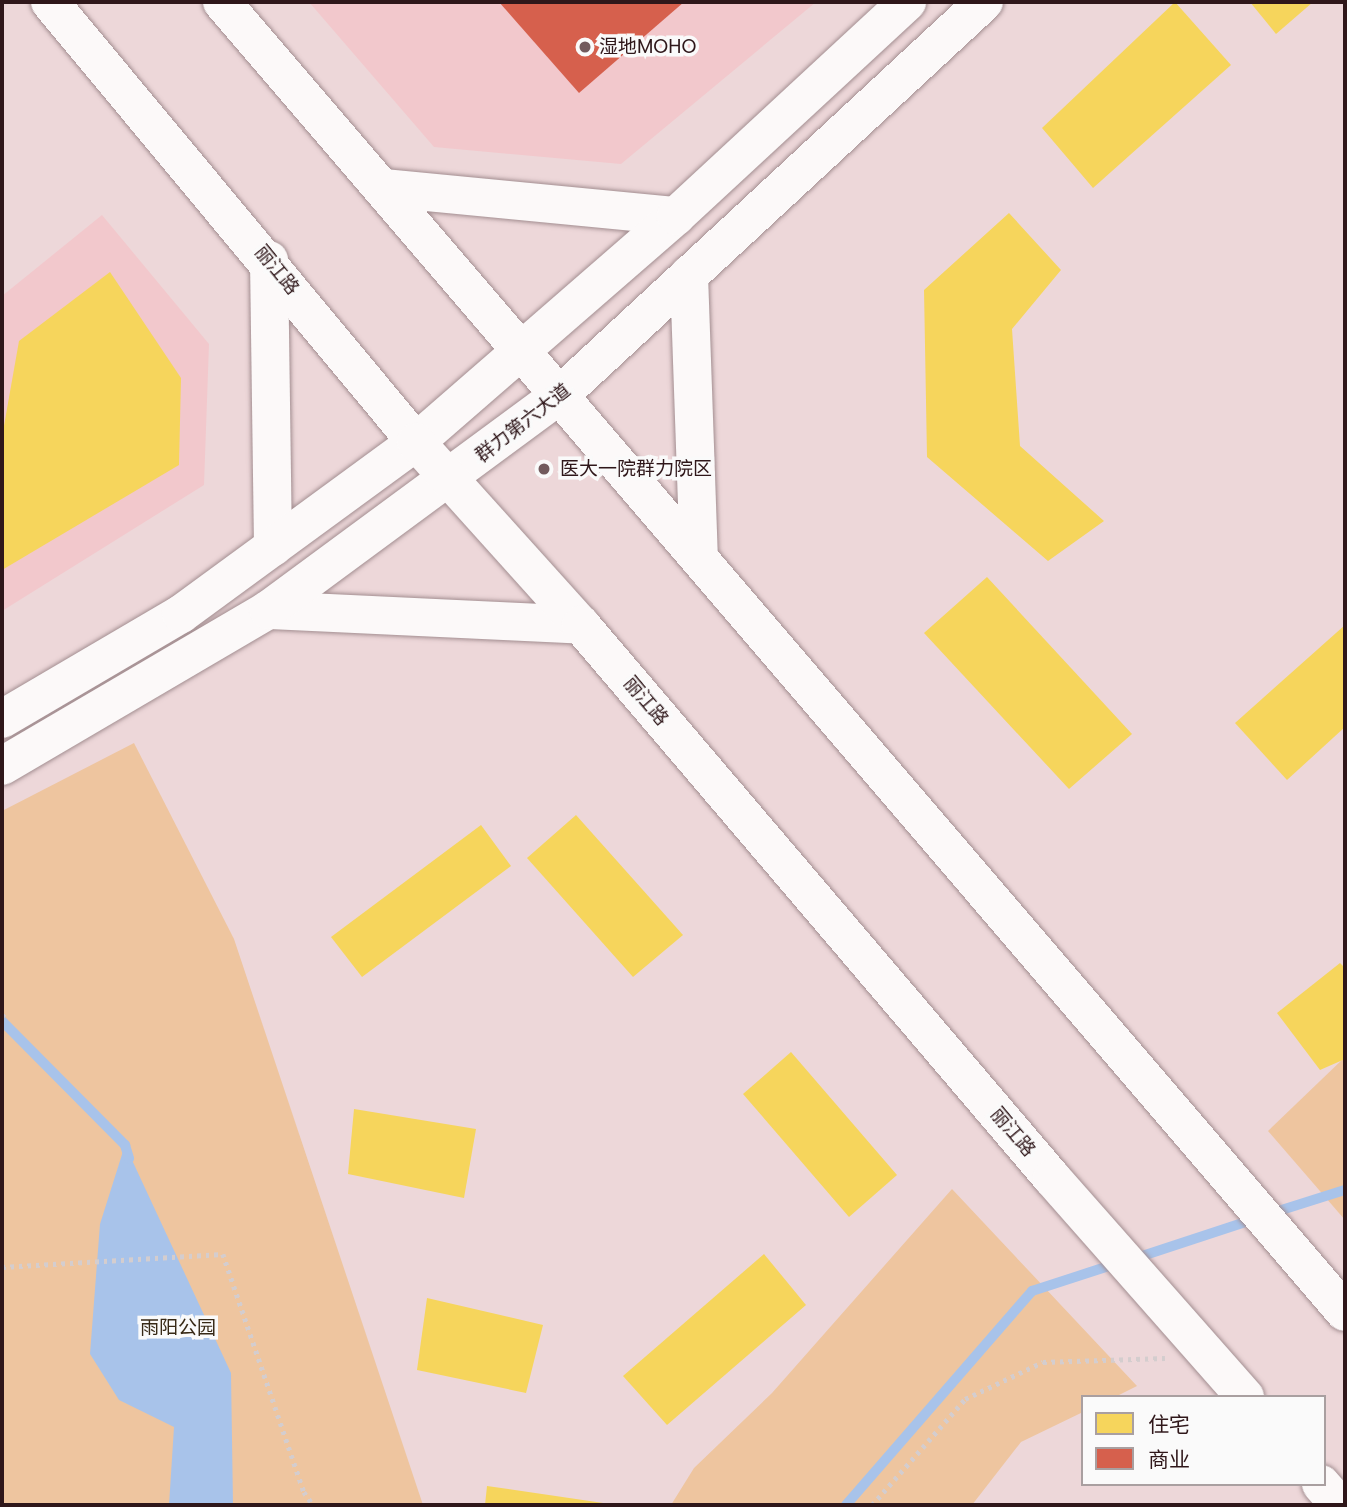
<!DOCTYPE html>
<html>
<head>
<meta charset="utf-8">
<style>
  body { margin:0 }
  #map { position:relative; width:1347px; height:1507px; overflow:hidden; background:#edd7d9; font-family:Poppins,"Noto Sans SC",sans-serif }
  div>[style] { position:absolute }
  .built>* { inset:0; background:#f2c8cc }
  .green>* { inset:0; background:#eec59f }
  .water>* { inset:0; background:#a8c3ea }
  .homes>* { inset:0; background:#f6d55c }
  .shops>* { inset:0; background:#d6604d }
  .stream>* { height:10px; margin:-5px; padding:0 5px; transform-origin:5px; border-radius:5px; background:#a8c3ea }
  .path>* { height:4.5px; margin-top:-2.25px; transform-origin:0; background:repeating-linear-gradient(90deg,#d4cdce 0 3.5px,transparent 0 8.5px) }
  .roads { filter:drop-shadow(0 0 2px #a38e91) drop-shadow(0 0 2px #a38e91) }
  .secondary>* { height:38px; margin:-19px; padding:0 19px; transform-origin:19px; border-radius:19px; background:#fcf9f9 }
  .primary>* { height:38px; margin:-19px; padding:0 19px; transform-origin:19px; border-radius:19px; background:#fcf9f9 }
  .dots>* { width:19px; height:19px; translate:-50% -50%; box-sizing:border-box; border:4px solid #fafafa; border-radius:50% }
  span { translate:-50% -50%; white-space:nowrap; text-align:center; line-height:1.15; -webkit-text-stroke:7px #fafafa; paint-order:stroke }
  .poi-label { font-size:19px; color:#2f171a }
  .left { translate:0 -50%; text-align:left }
  .street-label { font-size:19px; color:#2f171a }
  .park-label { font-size:19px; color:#372916 }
  .frame { position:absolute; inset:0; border:4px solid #2f171a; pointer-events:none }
  .legend { position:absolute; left:1081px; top:1395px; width:245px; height:91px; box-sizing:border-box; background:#fafafa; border:2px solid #a99fa0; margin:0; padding:9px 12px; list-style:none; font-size:21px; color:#2f171a }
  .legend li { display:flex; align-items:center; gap:14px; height:35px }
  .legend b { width:35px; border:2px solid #a99fa0 }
</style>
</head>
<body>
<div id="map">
  <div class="built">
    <i style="clip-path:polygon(309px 2px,816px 2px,621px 164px,434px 147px)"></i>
    <i style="clip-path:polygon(102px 215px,209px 344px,204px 485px,2px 611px,2px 296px)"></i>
  </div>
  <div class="green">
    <i style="clip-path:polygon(134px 743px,234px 939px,423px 1505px,2px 1505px,2px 811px)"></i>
    <i style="clip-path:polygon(1345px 1057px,1345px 1220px,1268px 1131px)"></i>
    <i style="clip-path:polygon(952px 1189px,1137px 1386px,1115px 1397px,1083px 1397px,1083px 1412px,1021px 1442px,972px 1505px,671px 1505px,694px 1468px,772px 1393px)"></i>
  </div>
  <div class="water">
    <i style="clip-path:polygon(125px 1145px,231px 1373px,233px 1505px,169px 1505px,174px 1427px,119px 1400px,90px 1354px,100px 1224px)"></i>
  </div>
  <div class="homes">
    <i style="clip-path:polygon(1175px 2px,1231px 65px,1093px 188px,1042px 128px)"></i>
    <i style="clip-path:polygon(1250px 2px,1313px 2px,1276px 34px)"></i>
    <i style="clip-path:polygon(1009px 213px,1061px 270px,1012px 329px,1020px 446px,1104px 521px,1048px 561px,927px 457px,924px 290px)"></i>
    <i style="clip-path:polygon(110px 272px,181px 378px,179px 465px,2px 570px,2px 437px,19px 341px)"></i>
    <i style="clip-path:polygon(987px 577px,1132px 734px,1069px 789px,924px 633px)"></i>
    <i style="clip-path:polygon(1345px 625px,1345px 727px,1287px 780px,1235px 723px)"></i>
    <i style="clip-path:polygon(576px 815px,683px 935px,633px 977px,527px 858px)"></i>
    <i style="clip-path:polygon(481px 825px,511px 866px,362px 977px,331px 937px)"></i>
    <i style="clip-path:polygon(1340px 963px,1345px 968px,1345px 1059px,1320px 1070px,1277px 1013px)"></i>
    <i style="clip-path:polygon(791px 1052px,897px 1175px,849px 1217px,743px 1094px)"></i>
    <i style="clip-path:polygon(354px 1109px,476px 1129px,464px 1198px,348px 1174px)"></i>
    <i style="clip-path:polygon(764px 1254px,806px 1305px,667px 1425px,623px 1376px)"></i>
    <i style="clip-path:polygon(427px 1298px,543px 1325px,526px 1393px,417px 1370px)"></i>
    <i style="clip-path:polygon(487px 1486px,610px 1504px,610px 1505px,485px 1505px)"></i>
  </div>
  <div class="shops">
    <i style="clip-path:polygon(499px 2px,684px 2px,579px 93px)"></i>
  </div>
  <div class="stream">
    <i style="left:2px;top:1021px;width:175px;rotate:45.2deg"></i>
    <i style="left:125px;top:1145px;width:14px;rotate:73deg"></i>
    <i style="left:1272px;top:1213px;width:77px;rotate:-17.5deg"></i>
    <i style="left:1133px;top:1259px;width:128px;rotate:-18.2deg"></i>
    <i style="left:846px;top:1505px;width:284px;rotate:-49deg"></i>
    <i style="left:1032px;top:1291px;width:87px;rotate:-18deg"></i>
  </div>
  <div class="path">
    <i style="left:2px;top:1016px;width:4px;rotate:-45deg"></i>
    <i style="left:2px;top:1267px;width:221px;rotate:-3.4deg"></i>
    <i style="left:223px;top:1254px;width:251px;rotate:71.2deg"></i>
    <i style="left:304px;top:1492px;width:16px;rotate:55deg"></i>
    <i style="left:872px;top:1505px;width:141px;rotate:-48.7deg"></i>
    <i style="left:965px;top:1399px;width:86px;rotate:-25.4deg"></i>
    <i style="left:1043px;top:1362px;width:122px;rotate:-1.9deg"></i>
  </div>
  <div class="roads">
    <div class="secondary">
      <i style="left:384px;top:188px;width:293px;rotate:5.5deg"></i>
      <i style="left:269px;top:260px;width:287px;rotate:89.2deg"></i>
      <i style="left:689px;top:275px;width:280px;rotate:88deg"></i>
      <i style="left:268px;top:610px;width:313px;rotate:2.7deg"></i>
      <i style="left:2px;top:719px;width:208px;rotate:-30.4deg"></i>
      <i style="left:181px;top:614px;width:291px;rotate:-36.2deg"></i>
      <i style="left:416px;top:442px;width:344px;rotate:-41deg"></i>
      <i style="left:676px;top:216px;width:315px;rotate:-42.8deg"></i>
      <i style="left:2px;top:766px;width:308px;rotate:-30.4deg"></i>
      <i style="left:268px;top:610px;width:363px;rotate:-36.4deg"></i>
      <i style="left:560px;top:395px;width:578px;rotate:-42.83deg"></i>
    </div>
    <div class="primary">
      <i style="left:50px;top:2px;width:572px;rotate:50.25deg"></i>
      <i style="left:416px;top:442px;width:246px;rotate:48deg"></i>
      <i style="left:581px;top:625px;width:726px;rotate:49.58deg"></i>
      <i style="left:1052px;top:1178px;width:292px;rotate:48.6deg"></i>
      <i style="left:222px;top:2px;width:1725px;rotate:49.4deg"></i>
      <i style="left:1321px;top:1484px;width:28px;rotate:49deg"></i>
    </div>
  </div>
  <div class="dots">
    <i style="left:585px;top:47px;background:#725a5d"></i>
    <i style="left:544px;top:469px;background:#725a5d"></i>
  </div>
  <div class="poi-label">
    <span class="left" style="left:599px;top:47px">湿地MOHO</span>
    <span class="left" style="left:560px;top:469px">医大一院群力院区</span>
  </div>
  <div class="street-label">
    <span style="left:277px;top:270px;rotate:51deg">丽江路</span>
    <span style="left:523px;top:423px;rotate:-38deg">群力第六大道</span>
    <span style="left:646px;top:701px;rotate:50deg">丽江路</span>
    <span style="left:1013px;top:1132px;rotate:50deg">丽江路</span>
  </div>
  <div class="park-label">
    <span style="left:178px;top:1328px">雨阳公园</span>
  </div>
  <div class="frame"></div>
  <ul class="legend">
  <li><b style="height:19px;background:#f6d55c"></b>住宅</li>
  <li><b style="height:19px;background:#d6604d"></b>商业</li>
  </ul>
</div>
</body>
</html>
